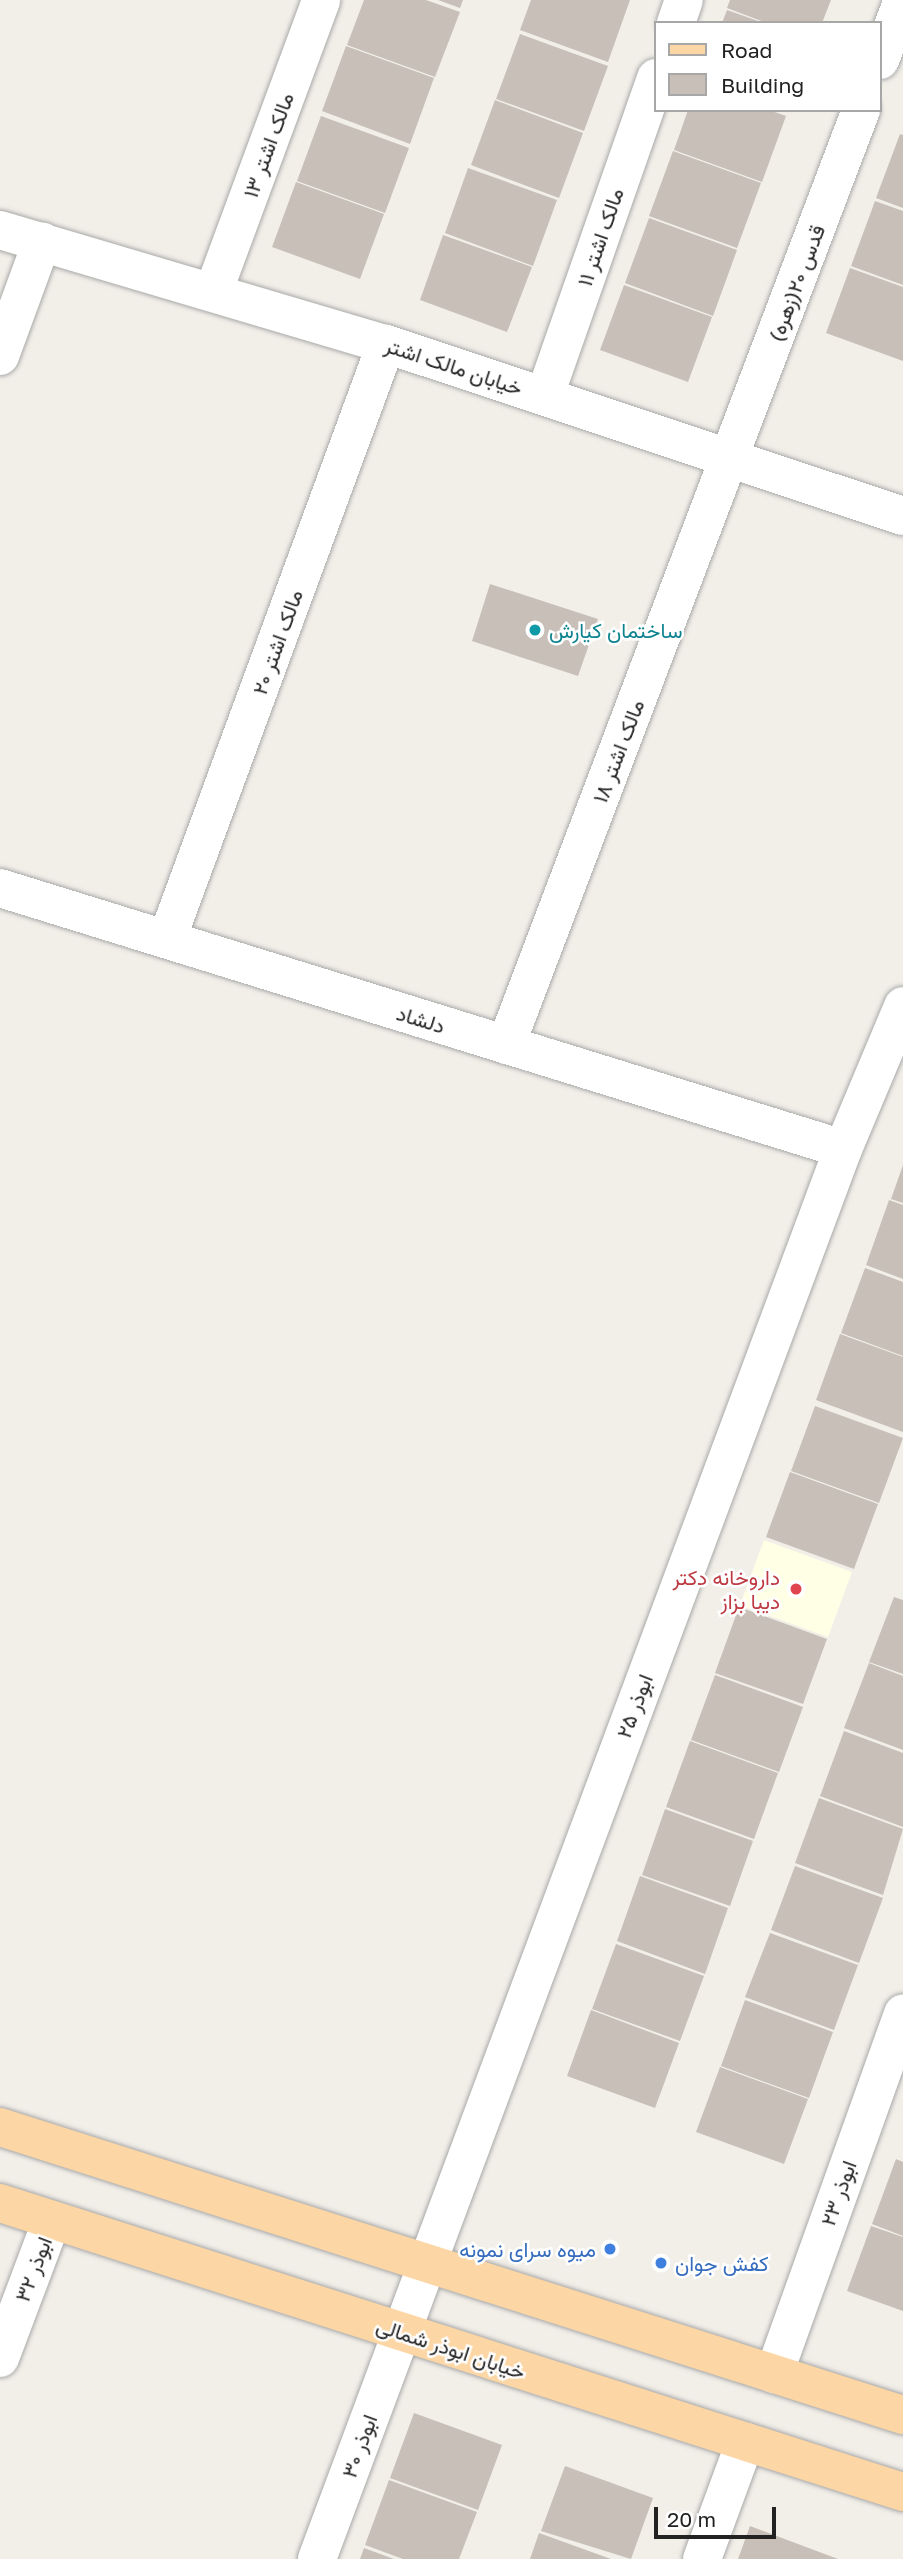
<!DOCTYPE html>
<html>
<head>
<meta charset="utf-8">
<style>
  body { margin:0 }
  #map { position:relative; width:903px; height:2559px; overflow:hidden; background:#f2efe9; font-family:"Golos Text",Vazirmatn,sans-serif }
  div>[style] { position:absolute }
  .education>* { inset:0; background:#ffffe5 }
  .building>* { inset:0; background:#c7bfb8 }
  .roads { filter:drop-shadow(0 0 2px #a9a9a9) drop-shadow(0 0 2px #a9a9a9) }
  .minor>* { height:38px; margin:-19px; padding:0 19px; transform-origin:19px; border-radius:19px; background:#fff }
  .major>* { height:38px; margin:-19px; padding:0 19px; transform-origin:19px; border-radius:19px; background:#fcd6a4 }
  .dots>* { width:19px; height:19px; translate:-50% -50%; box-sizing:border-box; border:4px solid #fff; border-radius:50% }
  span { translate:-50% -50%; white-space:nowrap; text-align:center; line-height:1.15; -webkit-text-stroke:5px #fff; paint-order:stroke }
  .street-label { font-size:21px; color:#222 }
  .culture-label { font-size:21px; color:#0d838f }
  .left { translate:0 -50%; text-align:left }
  .health-label { font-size:21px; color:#be3a42 }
  .right { translate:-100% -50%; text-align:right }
  .shop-label { font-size:21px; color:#366cbe }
  .legend { position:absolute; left:654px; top:21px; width:228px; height:91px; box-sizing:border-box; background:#fff; border:2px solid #a7a7a7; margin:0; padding:9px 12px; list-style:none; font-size:21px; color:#222 }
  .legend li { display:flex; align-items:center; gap:14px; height:35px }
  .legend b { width:35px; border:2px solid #a7a7a7 }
  .scale { position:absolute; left:654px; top:2507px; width:122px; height:32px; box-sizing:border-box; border:4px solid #222; border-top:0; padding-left:9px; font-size:21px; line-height:24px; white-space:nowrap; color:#222; -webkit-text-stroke:5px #fff; paint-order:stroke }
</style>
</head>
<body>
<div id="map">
  <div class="education">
    <i style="clip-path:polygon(764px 1540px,852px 1572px,828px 1637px,740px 1605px)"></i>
  </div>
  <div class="building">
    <i style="clip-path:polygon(364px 0,426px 0,460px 12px,435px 77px,347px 45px)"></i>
    <i style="clip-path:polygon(438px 0,463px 0,460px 8px)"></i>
    <i style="clip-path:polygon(531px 0,630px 0,608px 62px,520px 30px)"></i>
    <i style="clip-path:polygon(730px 0,831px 0,822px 23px,767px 23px,727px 8px)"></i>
    <i style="clip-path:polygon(727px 10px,761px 22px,761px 23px,722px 23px)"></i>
    <i style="clip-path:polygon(520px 34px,608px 66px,584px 131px,496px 99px)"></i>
    <i style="clip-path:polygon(346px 46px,434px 78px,410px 144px,322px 111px)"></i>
    <i style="clip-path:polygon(495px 100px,583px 133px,559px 198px,471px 165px)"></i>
    <i style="clip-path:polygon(688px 110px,769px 110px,786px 116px,762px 182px,674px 150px)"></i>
    <i style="clip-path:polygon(321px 116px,409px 148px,385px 213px,297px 181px)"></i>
    <i style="clip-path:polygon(900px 134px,903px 135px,903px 208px,876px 198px)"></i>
    <i style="clip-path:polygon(673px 151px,761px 183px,737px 248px,649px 216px)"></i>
    <i style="clip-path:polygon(468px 168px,557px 200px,533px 266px,445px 233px)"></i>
    <i style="clip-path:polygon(296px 182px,384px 214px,360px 279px,272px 247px)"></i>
    <i style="clip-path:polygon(875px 201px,903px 211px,903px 285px,851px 266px)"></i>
    <i style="clip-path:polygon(649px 218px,737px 250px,713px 316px,625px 283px)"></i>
    <i style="clip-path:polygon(443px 235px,532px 267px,507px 332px,420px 300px)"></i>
    <i style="clip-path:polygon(850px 268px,903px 287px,903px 361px,826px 333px)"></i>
    <i style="clip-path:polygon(624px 285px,712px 317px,688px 382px,600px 350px)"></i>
    <i style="clip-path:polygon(490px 584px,598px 619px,578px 676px,472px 641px)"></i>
    <i style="clip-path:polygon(903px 1165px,903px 1203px,891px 1199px)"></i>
    <i style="clip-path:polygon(889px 1200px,903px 1205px,903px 1279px,866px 1265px)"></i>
    <i style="clip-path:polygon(865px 1268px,903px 1282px,903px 1356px,841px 1333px)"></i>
    <i style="clip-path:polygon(840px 1334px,903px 1357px,903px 1432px,816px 1400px)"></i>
    <i style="clip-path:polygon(815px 1406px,903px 1438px,879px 1503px,791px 1471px)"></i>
    <i style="clip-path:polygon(790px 1472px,878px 1504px,854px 1569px,766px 1537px)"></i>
    <i style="clip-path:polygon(894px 1597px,903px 1600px,903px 1674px,869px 1662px)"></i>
    <i style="clip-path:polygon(739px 1607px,827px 1639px,803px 1704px,715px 1673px)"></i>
    <i style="clip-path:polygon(869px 1663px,903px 1676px,903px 1750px,844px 1728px)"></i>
    <i style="clip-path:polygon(715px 1675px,803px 1707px,779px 1772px,691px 1740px)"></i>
    <i style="clip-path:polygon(844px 1731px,903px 1753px,903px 1827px,820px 1796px)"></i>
    <i style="clip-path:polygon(690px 1741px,778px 1773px,754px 1839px,666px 1807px)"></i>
    <i style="clip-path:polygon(819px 1798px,903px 1829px,883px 1895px,795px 1863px)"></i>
    <i style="clip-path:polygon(665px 1809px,753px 1841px,730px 1906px,642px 1875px)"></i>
    <i style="clip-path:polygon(795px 1866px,883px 1898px,859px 1963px,771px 1930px)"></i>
    <i style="clip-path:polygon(640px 1876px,728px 1908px,705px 1974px,617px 1941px)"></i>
    <i style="clip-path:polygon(770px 1933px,858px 1965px,834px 2030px,745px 1997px)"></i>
    <i style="clip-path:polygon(616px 1944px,704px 1976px,680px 2041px,592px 2009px)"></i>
    <i style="clip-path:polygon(745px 2000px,833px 2032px,809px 2098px,721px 2066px)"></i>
    <i style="clip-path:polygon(591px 2010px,679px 2043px,655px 2108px,567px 2076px)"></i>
    <i style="clip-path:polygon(720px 2067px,808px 2099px,784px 2164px,696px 2132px)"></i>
    <i style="clip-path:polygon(896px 2159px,903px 2162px,903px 2236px,872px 2224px)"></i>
    <i style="clip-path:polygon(871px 2226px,903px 2237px,903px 2311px,847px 2291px)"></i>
    <i style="clip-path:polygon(414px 2413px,502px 2445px,478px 2510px,390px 2478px)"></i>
    <i style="clip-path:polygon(565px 2466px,653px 2498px,631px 2559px,541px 2531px)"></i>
    <i style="clip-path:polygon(389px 2480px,477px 2512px,459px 2559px,403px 2559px,365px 2545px)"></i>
    <i style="clip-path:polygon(750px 2526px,838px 2559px,738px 2559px)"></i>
    <i style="clip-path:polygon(539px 2533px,611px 2559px,530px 2559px)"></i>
    <i style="clip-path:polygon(364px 2548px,394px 2559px,360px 2559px)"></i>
  </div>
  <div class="roads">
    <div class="minor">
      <i style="left:676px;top:23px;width:24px;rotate:-71deg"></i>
      <i style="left:880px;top:60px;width:64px;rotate:-69deg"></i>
      <i style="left:0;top:230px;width:402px;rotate:16.5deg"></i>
      <i style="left:386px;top:344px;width:545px;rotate:18.4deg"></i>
      <i style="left:214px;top:290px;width:309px;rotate:-69.7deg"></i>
      <i style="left:0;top:356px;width:122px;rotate:-69.9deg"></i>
      <i style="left:545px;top:395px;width:336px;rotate:-70.7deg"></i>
      <i style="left:0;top:888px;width:882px;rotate:17.2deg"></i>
      <i style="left:167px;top:939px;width:634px;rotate:-69.79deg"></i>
      <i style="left:506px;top:1045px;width:1000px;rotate:-69.21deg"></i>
      <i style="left:0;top:2358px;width:147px;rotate:-69.4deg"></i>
      <i style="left:774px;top:2374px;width:383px;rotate:-70.3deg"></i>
      <i style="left:317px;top:2559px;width:1505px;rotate:-69.54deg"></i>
      <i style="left:843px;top:1149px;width:155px;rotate:-67.2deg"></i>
      <i style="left:702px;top:2559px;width:125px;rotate:-69.8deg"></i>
    </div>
    <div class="major">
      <i style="left:0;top:2127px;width:948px;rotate:17.69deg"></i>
      <i style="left:0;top:2203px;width:948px;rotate:17.75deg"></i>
    </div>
  </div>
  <div class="dots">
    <i style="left:535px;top:630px;background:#0f9aa8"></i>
    <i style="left:796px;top:1589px;background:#e0444e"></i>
    <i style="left:610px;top:2249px;background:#3f7fe0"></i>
    <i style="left:661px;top:2263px;background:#3f7fe0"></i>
  </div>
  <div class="street-label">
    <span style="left:268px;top:145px;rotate:-70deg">مالک اشتر ۱۳</span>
    <span style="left:600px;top:237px;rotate:-71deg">مالک اشتر ۱۱</span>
    <span style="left:796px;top:283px;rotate:-69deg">قدس ۲۰(زهره)</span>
    <span style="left:454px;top:366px;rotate:18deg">خیابان مالک اشتر</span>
    <span style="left:277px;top:642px;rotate:-70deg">مالک اشتر ۲۰</span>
    <span style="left:618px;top:751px;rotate:-69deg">مالک اشتر ۱۸</span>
    <span style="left:421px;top:1019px;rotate:17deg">دلشاد</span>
    <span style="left:634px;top:1706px;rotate:-69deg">ابوذر ۲۵</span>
    <span style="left:838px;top:2193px;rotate:-70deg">ابوذر ۲۳</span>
    <span style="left:33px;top:2269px;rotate:-69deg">ابوذر ۳۲</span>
    <span style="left:451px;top:2348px;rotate:18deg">خیابان ابوذر شمالی</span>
    <span style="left:359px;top:2446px;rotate:-70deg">ابوذر ۳۰</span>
  </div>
  <div class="culture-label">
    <span class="left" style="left:549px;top:630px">ساختمان کیارش</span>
  </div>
  <div class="health-label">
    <span class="right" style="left:780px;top:1589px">داروخانه دکتر<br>دیبا بزاز</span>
  </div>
  <div class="shop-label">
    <span class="right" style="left:596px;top:2249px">میوه سرای نمونه</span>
    <span class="left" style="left:675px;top:2263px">کفش جوان</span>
  </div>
  <ul class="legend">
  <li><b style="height:9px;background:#fcd6a4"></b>Road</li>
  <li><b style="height:19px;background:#c7bfb8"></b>Building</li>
  </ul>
  <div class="scale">20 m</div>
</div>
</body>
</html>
